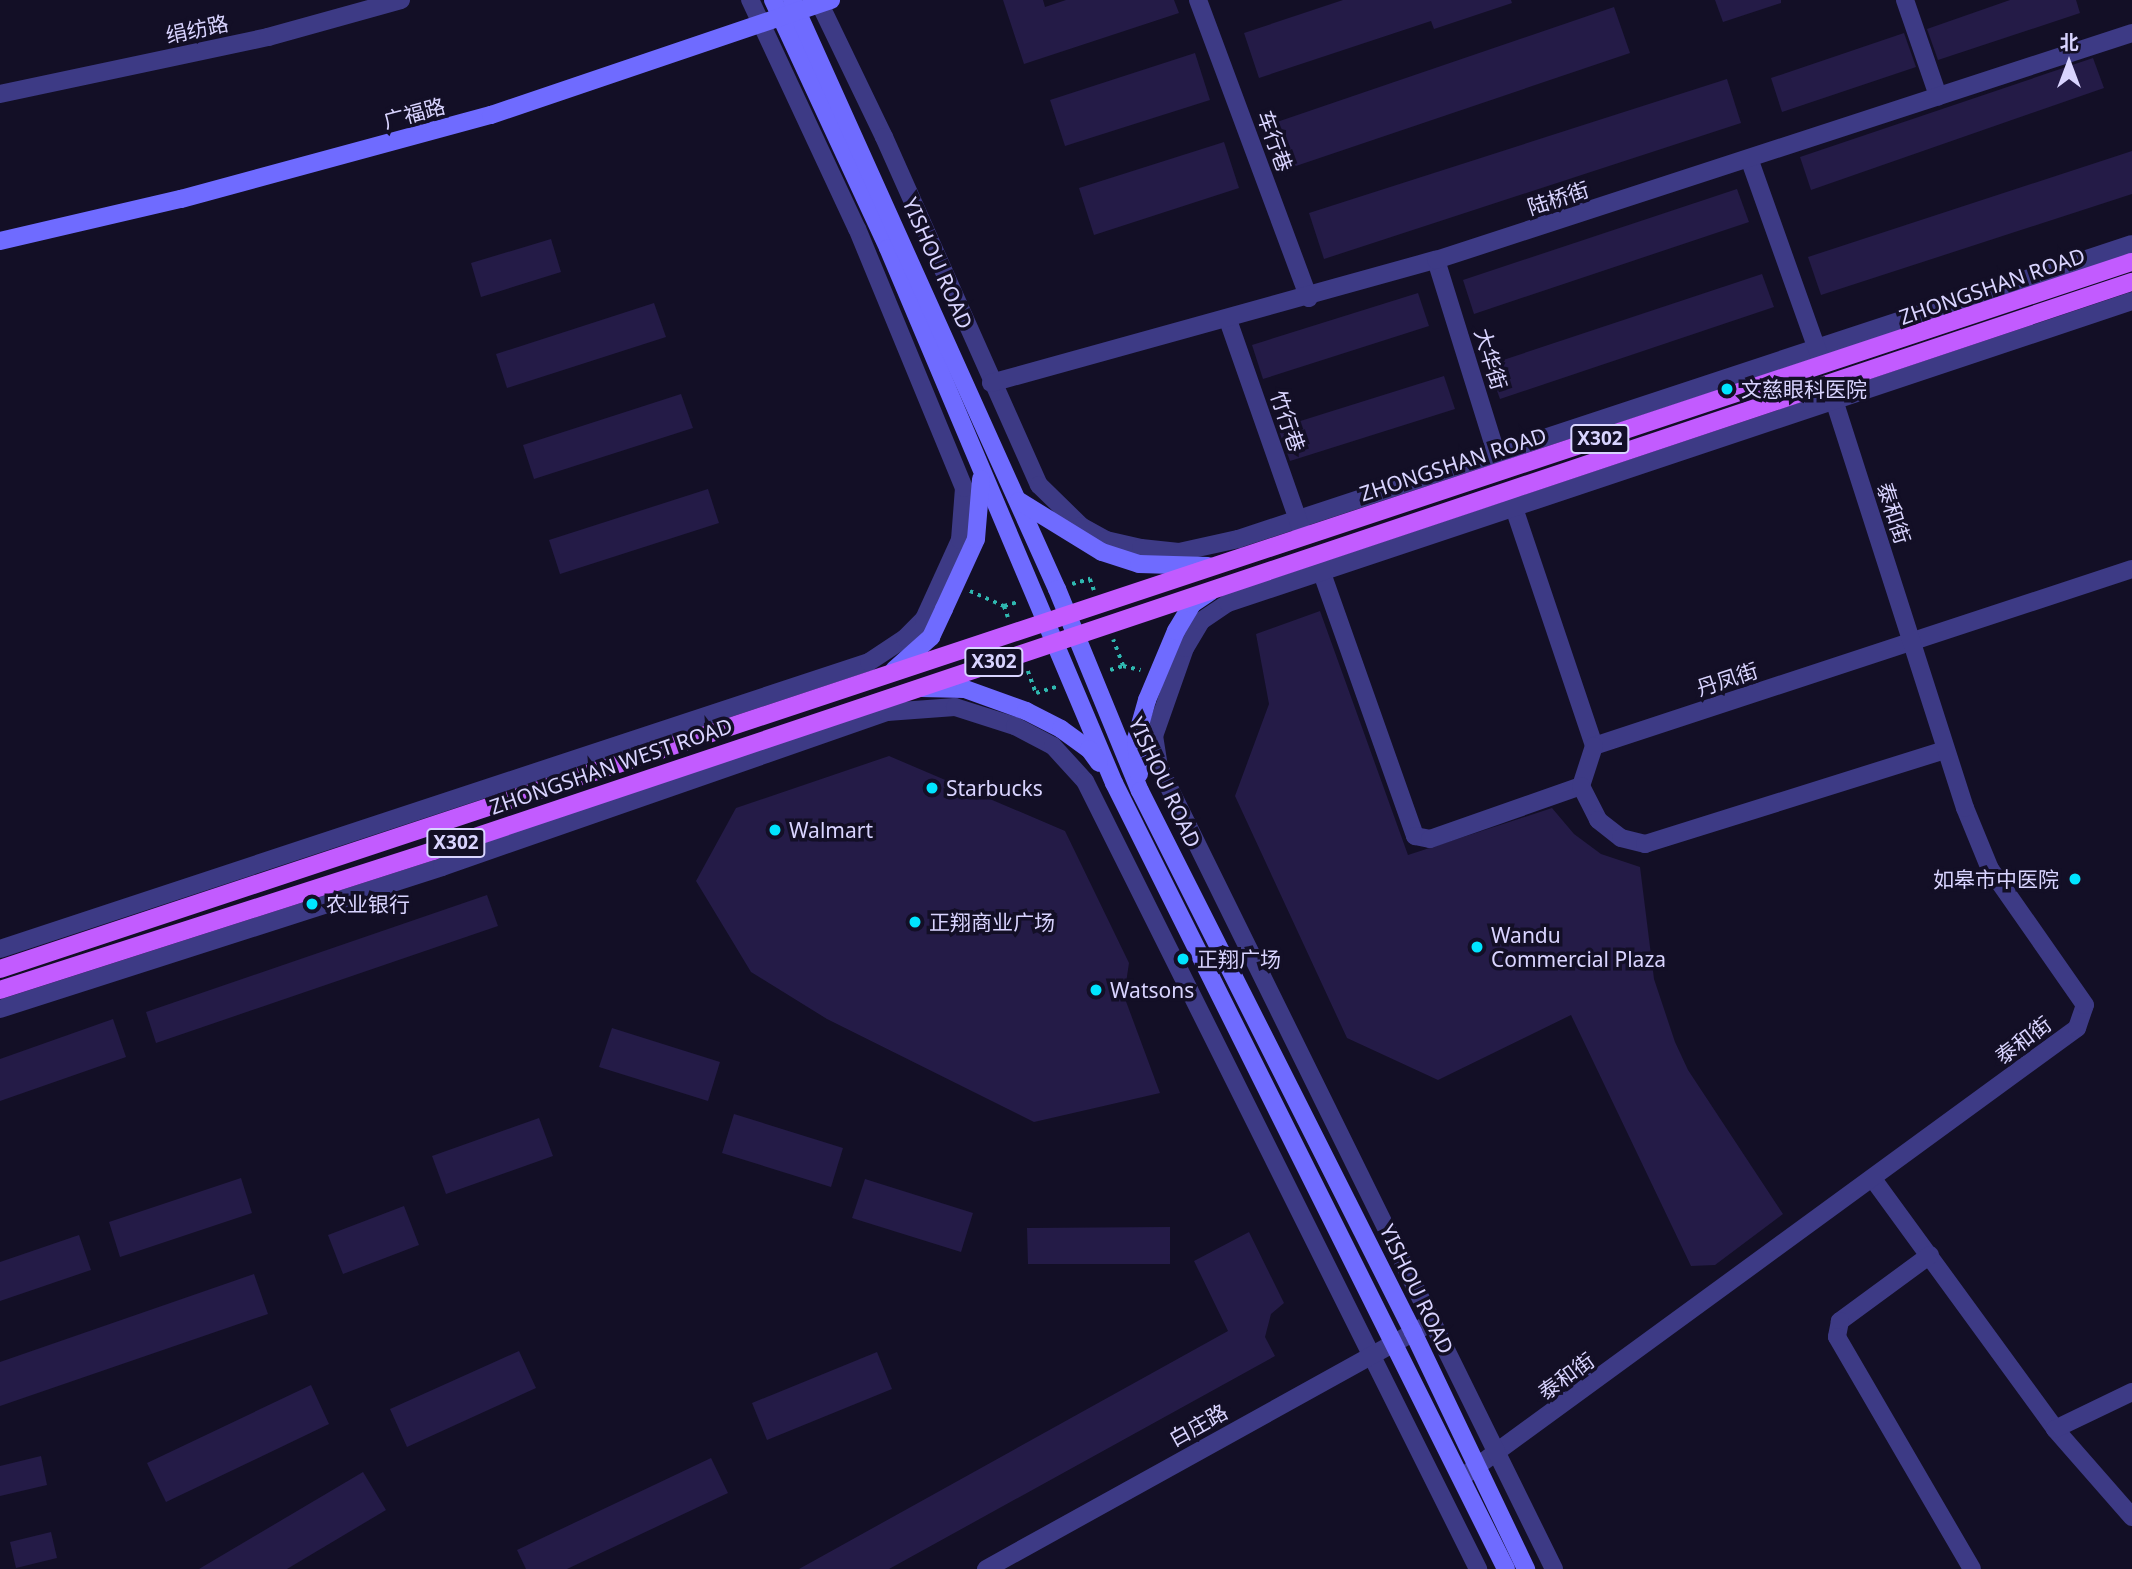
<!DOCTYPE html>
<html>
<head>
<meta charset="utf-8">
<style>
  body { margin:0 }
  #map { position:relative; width:2132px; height:1569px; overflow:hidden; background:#130f26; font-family:"Noto Sans","Noto Sans SC",sans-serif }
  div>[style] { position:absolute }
  .building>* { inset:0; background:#241b47 }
  .path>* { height:3.5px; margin-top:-1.75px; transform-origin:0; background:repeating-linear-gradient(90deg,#2fb8b0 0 3.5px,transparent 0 8.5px) }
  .street>* { height:18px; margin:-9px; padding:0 9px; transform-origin:9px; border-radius:9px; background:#3d3a85 }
  .secondary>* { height:18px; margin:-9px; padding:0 9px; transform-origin:9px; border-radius:9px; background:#6f6bff }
  .primary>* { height:18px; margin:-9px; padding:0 9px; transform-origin:9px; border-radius:9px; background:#c25bff }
  .dots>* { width:19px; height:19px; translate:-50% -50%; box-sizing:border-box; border:4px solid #130f26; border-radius:50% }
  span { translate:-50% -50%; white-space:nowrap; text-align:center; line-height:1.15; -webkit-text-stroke:7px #130f26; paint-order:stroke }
  .shield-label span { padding:2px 5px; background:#130f26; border:2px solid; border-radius:5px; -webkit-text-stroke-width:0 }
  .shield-label { font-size:19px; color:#d9d4ff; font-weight:700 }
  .street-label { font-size:21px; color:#d9d4ff }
  .poi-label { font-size:21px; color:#d9d4ff }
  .left { translate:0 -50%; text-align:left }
  .right { translate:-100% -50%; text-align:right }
  .north { position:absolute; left:2034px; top:28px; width:70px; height:70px; -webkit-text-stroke:5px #130f26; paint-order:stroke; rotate:0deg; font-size:19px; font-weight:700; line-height:28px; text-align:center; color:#d9d4ff }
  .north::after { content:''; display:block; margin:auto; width:24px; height:32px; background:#d9d4ff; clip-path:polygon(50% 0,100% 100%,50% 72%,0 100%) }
</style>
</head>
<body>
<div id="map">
  <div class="building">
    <i style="clip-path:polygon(1003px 0,1043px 0,1045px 7px,1066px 0,1174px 0,1179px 13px,1024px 64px)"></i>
    <i style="clip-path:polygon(1343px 0,1511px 0,1512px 3px,1434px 29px,1431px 21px,1259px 78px,1244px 33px)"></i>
    <i style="clip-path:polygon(1715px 0,1781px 0,1781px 3px,1723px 22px)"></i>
    <i style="clip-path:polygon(2010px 0,2076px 0,2080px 13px,1938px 60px,1927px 29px)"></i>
    <i style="clip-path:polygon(1614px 7px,1630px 53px,1290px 168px,1274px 123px)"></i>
    <i style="clip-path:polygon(1904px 33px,1916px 67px,1782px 112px,1771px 78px)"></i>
    <i style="clip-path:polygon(1195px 53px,1210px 100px,1065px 146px,1050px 100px)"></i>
    <i style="clip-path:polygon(2093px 58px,2104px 88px,1811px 190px,1800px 157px)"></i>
    <i style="clip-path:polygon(1727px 79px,1741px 123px,1324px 259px,1309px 213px)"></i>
    <i style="clip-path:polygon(1224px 142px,1239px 188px,1094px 235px,1079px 188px)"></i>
    <i style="clip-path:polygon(2132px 151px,2132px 194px,1821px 295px,1808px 257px)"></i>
    <i style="clip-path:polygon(1737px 189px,1749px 222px,1474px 314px,1463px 280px)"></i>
    <i style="clip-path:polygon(551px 239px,561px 272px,481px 297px,471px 263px)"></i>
    <i style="clip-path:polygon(1762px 274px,1774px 307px,1500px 399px,1488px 365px)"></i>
    <i style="clip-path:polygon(1418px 293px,1429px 326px,1263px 379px,1252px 345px)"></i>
    <i style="clip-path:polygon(654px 303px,666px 337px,507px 388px,496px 354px)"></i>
    <i style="clip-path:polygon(1444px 376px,1455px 409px,1290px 461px,1278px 428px)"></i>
    <i style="clip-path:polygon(681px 394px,693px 428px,534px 479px,523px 445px)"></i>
    <i style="clip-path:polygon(708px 489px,719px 523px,560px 574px,549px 540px)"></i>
    <i style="clip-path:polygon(1320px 611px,1408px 855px,1552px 808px,1574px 834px,1601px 854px,1640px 867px,1654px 979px,1675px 1042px,1688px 1070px,1783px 1214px,1715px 1265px,1691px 1266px,1571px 1015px,1438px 1080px,1347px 1038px,1235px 796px,1269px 704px,1256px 634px)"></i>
    <i style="clip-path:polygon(889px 756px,1065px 831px,1129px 963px,1124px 996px,1160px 1093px,1034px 1122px,827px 1019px,751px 972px,696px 881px,736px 808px)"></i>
    <i style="clip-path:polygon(487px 895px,498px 926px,156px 1043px,146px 1012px)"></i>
    <i style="clip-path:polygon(113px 1019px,126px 1057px,0 1101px,0 1059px)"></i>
    <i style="clip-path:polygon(612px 1028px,720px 1062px,708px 1101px,599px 1067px)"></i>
    <i style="clip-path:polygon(734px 1114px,843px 1148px,831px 1187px,722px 1153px)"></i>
    <i style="clip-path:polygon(539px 1118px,553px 1156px,446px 1194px,432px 1156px)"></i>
    <i style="clip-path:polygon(241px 1178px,252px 1213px,120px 1257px,109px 1222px)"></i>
    <i style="clip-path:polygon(865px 1179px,973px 1213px,961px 1252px,852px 1218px)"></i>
    <i style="clip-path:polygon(404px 1206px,419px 1245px,343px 1274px,328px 1235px)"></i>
    <i style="clip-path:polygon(1170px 1227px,1170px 1264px,1028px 1264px,1027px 1228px)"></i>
    <i style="clip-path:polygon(1249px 1232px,1284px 1303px,1271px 1314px,1265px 1337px,1275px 1356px,889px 1569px,799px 1569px,1228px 1331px,1194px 1261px)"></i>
    <i style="clip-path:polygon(79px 1235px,91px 1270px,0 1301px,0 1262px)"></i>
    <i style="clip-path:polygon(254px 1274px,268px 1314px,0 1406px,0 1362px)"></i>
    <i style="clip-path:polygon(519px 1351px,536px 1388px,407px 1447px,390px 1409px)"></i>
    <i style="clip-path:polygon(877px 1352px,892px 1389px,767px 1440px,752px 1403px)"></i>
    <i style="clip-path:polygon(311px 1385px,329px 1424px,166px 1502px,147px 1463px)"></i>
    <i style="clip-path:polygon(41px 1456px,47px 1485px,0 1496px,0 1466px)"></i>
    <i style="clip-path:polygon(711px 1458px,728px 1493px,567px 1569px,526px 1569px,517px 1550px)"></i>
    <i style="clip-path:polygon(363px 1472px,386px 1510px,287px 1569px,199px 1569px)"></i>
    <i style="clip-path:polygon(51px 1532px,57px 1558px,16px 1568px,10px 1542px)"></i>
  </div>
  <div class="path">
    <i style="left:1072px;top:584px;width:19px;rotate:-16deg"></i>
    <i style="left:1090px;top:579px;width:12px;rotate:70deg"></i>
    <i style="left:970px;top:591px;width:37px;rotate:24deg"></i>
    <i style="left:1004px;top:606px;width:15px;rotate:-16deg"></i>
    <i style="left:1004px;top:606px;width:12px;rotate:70deg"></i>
    <i style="left:1123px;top:666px;width:18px;rotate:13deg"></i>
    <i style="left:1110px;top:670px;width:14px;rotate:-17deg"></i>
    <i style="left:1123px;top:666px;width:28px;rotate:-111deg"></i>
    <i style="left:1028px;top:671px;width:23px;rotate:70deg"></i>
    <i style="left:1036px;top:693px;width:21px;rotate:-17deg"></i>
  </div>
  <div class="street">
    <i style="left:818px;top:0;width:152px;rotate:64.3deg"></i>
    <i style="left:884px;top:137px;width:381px;rotate:66deg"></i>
    <i style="left:1039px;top:485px;width:59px;rotate:44.3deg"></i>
    <i style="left:1081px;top:526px;width:29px;rotate:29deg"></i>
    <i style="left:1106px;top:540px;width:36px;rotate:13deg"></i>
    <i style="left:1141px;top:548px;width:38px;rotate:6deg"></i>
    <i style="left:1179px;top:552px;width:60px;rotate:-12.4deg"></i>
    <i style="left:1238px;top:539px;width:941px;rotate:-18.26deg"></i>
    <i style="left:1198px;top:0;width:318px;rotate:69.6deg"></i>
    <i style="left:1905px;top:0;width:102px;rotate:71deg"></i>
    <i style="left:0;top:94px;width:274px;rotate:-12deg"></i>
    <i style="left:268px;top:37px;width:138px;rotate:-15.5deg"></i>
    <i style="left:1750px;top:161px;width:211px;rotate:70.4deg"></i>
    <i style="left:1436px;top:260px;width:215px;rotate:72.7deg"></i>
    <i style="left:1228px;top:320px;width:224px;rotate:70.7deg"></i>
    <i style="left:991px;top:383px;width:462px;rotate:-15.5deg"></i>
    <i style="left:1436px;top:260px;width:732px;rotate:-18.06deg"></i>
    <i style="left:1510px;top:496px;width:264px;rotate:71.4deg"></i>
    <i style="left:1594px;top:746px;width:566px;rotate:-18.21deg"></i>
    <i style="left:1317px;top:559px;width:294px;rotate:70.5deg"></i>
    <i style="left:1415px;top:836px;width:15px;rotate:11deg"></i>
    <i style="left:1430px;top:839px;width:160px;rotate:-19.3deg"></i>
    <i style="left:1594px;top:746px;width:42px;rotate:108deg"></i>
    <i style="left:1581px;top:786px;width:38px;rotate:63deg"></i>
    <i style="left:1598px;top:820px;width:29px;rotate:38deg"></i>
    <i style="left:1621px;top:838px;width:25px;rotate:14deg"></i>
    <i style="left:1645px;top:844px;width:314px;rotate:-17.4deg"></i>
    <i style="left:0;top:949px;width:915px;rotate:-18.28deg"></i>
    <i style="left:869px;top:662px;width:43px;rotate:-33.7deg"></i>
    <i style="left:905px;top:638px;width:27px;rotate:-45deg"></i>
    <i style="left:924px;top:619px;width:87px;rotate:-65.5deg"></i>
    <i style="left:960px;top:540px;width:52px;rotate:-85.6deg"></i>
    <i style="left:964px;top:488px;width:280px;rotate:-112.4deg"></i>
    <i style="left:857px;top:229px;width:253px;rotate:-115deg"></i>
    <i style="left:0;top:1009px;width:464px;rotate:-17.8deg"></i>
    <i style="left:442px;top:867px;width:471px;rotate:-19.2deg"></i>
    <i style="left:887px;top:712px;width:68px;rotate:-4.2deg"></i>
    <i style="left:955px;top:707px;width:63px;rotate:17.6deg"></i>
    <i style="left:1015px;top:726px;width:43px;rotate:27.8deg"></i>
    <i style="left:1053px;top:746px;width:47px;rotate:47.6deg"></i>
    <i style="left:1085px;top:781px;width:881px;rotate:63.49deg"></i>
    <i style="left:1873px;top:1179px;width:309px;rotate:53.9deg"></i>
    <i style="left:2055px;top:1429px;width:117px;rotate:48.8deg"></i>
    <i style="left:1930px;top:1255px;width:112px;rotate:143.7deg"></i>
    <i style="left:1840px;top:1321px;width:16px;rotate:101deg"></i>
    <i style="left:1837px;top:1337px;width:268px;rotate:59.8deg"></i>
    <i style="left:2055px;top:1429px;width:85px;rotate:-25.7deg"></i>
    <i style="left:1465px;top:1475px;width:758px;rotate:-36.14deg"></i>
    <i style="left:2077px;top:1028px;width:24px;rotate:-71deg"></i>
    <i style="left:2085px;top:1005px;width:166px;rotate:-124.9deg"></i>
    <i style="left:1990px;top:869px;width:66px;rotate:-112.3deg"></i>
    <i style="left:1965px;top:808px;width:438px;rotate:-107.8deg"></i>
    <i style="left:986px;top:1569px;width:504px;rotate:-28.96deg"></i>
    <i style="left:1554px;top:1569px;width:894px;rotate:-116.22deg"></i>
    <i style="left:1159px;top:767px;width:31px;rotate:-99deg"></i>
    <i style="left:1154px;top:736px;width:93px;rotate:-70.6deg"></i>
    <i style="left:1185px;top:648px;width:31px;rotate:-59deg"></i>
    <i style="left:1201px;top:621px;width:32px;rotate:-34deg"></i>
    <i style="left:1228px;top:603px;width:953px;rotate:-18.47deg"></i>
  </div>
  <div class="secondary">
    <i style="left:773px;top:0;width:273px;rotate:65.1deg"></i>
    <i style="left:888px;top:248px;width:581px;rotate:67.1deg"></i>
    <i style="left:1114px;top:783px;width:878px;rotate:63.49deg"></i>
    <i style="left:792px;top:0;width:646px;rotate:65.78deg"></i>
    <i style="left:1057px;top:589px;width:218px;rotate:67.7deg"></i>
    <i style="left:1140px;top:791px;width:606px;rotate:63.22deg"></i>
    <i style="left:1413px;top:1332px;width:263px;rotate:64.5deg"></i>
    <i style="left:0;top:241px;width:186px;rotate:-13.1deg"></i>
    <i style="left:181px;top:199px;width:321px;rotate:-15.2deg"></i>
    <i style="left:491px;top:115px;width:359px;rotate:-18.7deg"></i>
    <i style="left:1019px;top:501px;width:97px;rotate:31.6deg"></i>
    <i style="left:1102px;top:552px;width:39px;rotate:18deg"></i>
    <i style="left:1139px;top:564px;width:69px;rotate:1.7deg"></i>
    <i style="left:894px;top:670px;width:50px;rotate:-41.7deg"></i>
    <i style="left:931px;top:637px;width:31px;rotate:-65deg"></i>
    <i style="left:944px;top:609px;width:77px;rotate:-65.4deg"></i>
    <i style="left:976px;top:539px;width:60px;rotate:-85.2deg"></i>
    <i style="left:922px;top:688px;width:43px;rotate:1.3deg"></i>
    <i style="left:965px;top:689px;width:65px;rotate:19.8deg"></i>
    <i style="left:1026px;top:711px;width:39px;rotate:27deg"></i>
    <i style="left:1061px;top:729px;width:34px;rotate:36deg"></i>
    <i style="left:1089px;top:749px;width:17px;rotate:54deg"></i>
    <i style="left:1139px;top:774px;width:35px;rotate:-95deg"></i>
    <i style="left:1136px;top:739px;width:41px;rotate:-74.2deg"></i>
    <i style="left:1147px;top:700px;width:75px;rotate:-67.2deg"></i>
    <i style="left:1176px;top:631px;width:31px;rotate:-59deg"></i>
    <i style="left:1192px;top:604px;width:22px;rotate:-34deg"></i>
  </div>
  <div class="primary">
    <i style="left:0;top:969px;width:2246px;rotate:-18.35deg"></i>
    <i style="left:0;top:990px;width:455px;rotate:-17.8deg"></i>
    <i style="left:433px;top:851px;width:1792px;rotate:-18.52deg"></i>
  </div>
  <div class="dots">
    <i style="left:1727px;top:389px;background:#00e5ff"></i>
    <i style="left:932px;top:788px;background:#00e5ff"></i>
    <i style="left:775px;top:830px;background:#00e5ff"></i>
    <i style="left:2075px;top:879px;background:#00e5ff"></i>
    <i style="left:312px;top:904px;background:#00e5ff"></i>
    <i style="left:915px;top:922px;background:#00e5ff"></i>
    <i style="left:1477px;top:947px;background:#00e5ff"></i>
    <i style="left:1183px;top:959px;background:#00e5ff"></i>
    <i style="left:1096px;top:990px;background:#00e5ff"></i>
  </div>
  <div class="shield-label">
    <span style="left:1600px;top:439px">X302</span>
    <span style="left:994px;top:662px">X302</span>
    <span style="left:456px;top:843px">X302</span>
  </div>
  <div class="street-label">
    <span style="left:197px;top:29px;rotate:-12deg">绢纺路</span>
    <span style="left:414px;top:113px;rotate:-15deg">广福路</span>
    <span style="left:1275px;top:141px;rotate:70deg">车行巷</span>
    <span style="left:1558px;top:198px;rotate:-18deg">陆桥街</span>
    <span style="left:938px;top:263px;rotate:66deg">YISHOU ROAD</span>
    <span style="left:1992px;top:286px;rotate:-19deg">ZHONGSHAN ROAD</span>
    <span style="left:1491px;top:359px;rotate:73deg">大华街</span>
    <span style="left:1288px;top:421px;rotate:71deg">竹行巷</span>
    <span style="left:1453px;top:464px;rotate:-18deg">ZHONGSHAN ROAD</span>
    <span style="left:1894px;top:513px;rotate:72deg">泰和街</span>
    <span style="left:1727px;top:679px;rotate:-18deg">丹凤街</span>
    <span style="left:611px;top:766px;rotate:-19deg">ZHONGSHAN WEST ROAD</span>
    <span style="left:1165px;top:782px;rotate:65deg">YISHOU ROAD</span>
    <span style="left:2023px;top:1040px;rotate:-37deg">泰和街</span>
    <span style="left:1417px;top:1289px;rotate:64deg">YISHOU ROAD</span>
    <span style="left:1566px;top:1376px;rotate:-36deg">泰和街</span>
    <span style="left:1198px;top:1425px;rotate:-29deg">白庄路</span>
  </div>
  <div class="poi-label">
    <span class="left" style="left:1741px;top:389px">文慈眼科医院</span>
    <span class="left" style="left:946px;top:788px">Starbucks</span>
    <span class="left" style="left:789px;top:830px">Walmart</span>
    <span class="right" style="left:2059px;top:879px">如皋市中医院</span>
    <span class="left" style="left:326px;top:904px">农业银行</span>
    <span class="left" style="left:929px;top:922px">正翔商业广场</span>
    <span class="left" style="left:1491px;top:947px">Wandu<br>Commercial Plaza</span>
    <span class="left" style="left:1197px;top:959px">正翔广场</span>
    <span class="left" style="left:1110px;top:990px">Watsons</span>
  </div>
  <div class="north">北</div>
</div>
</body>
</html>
